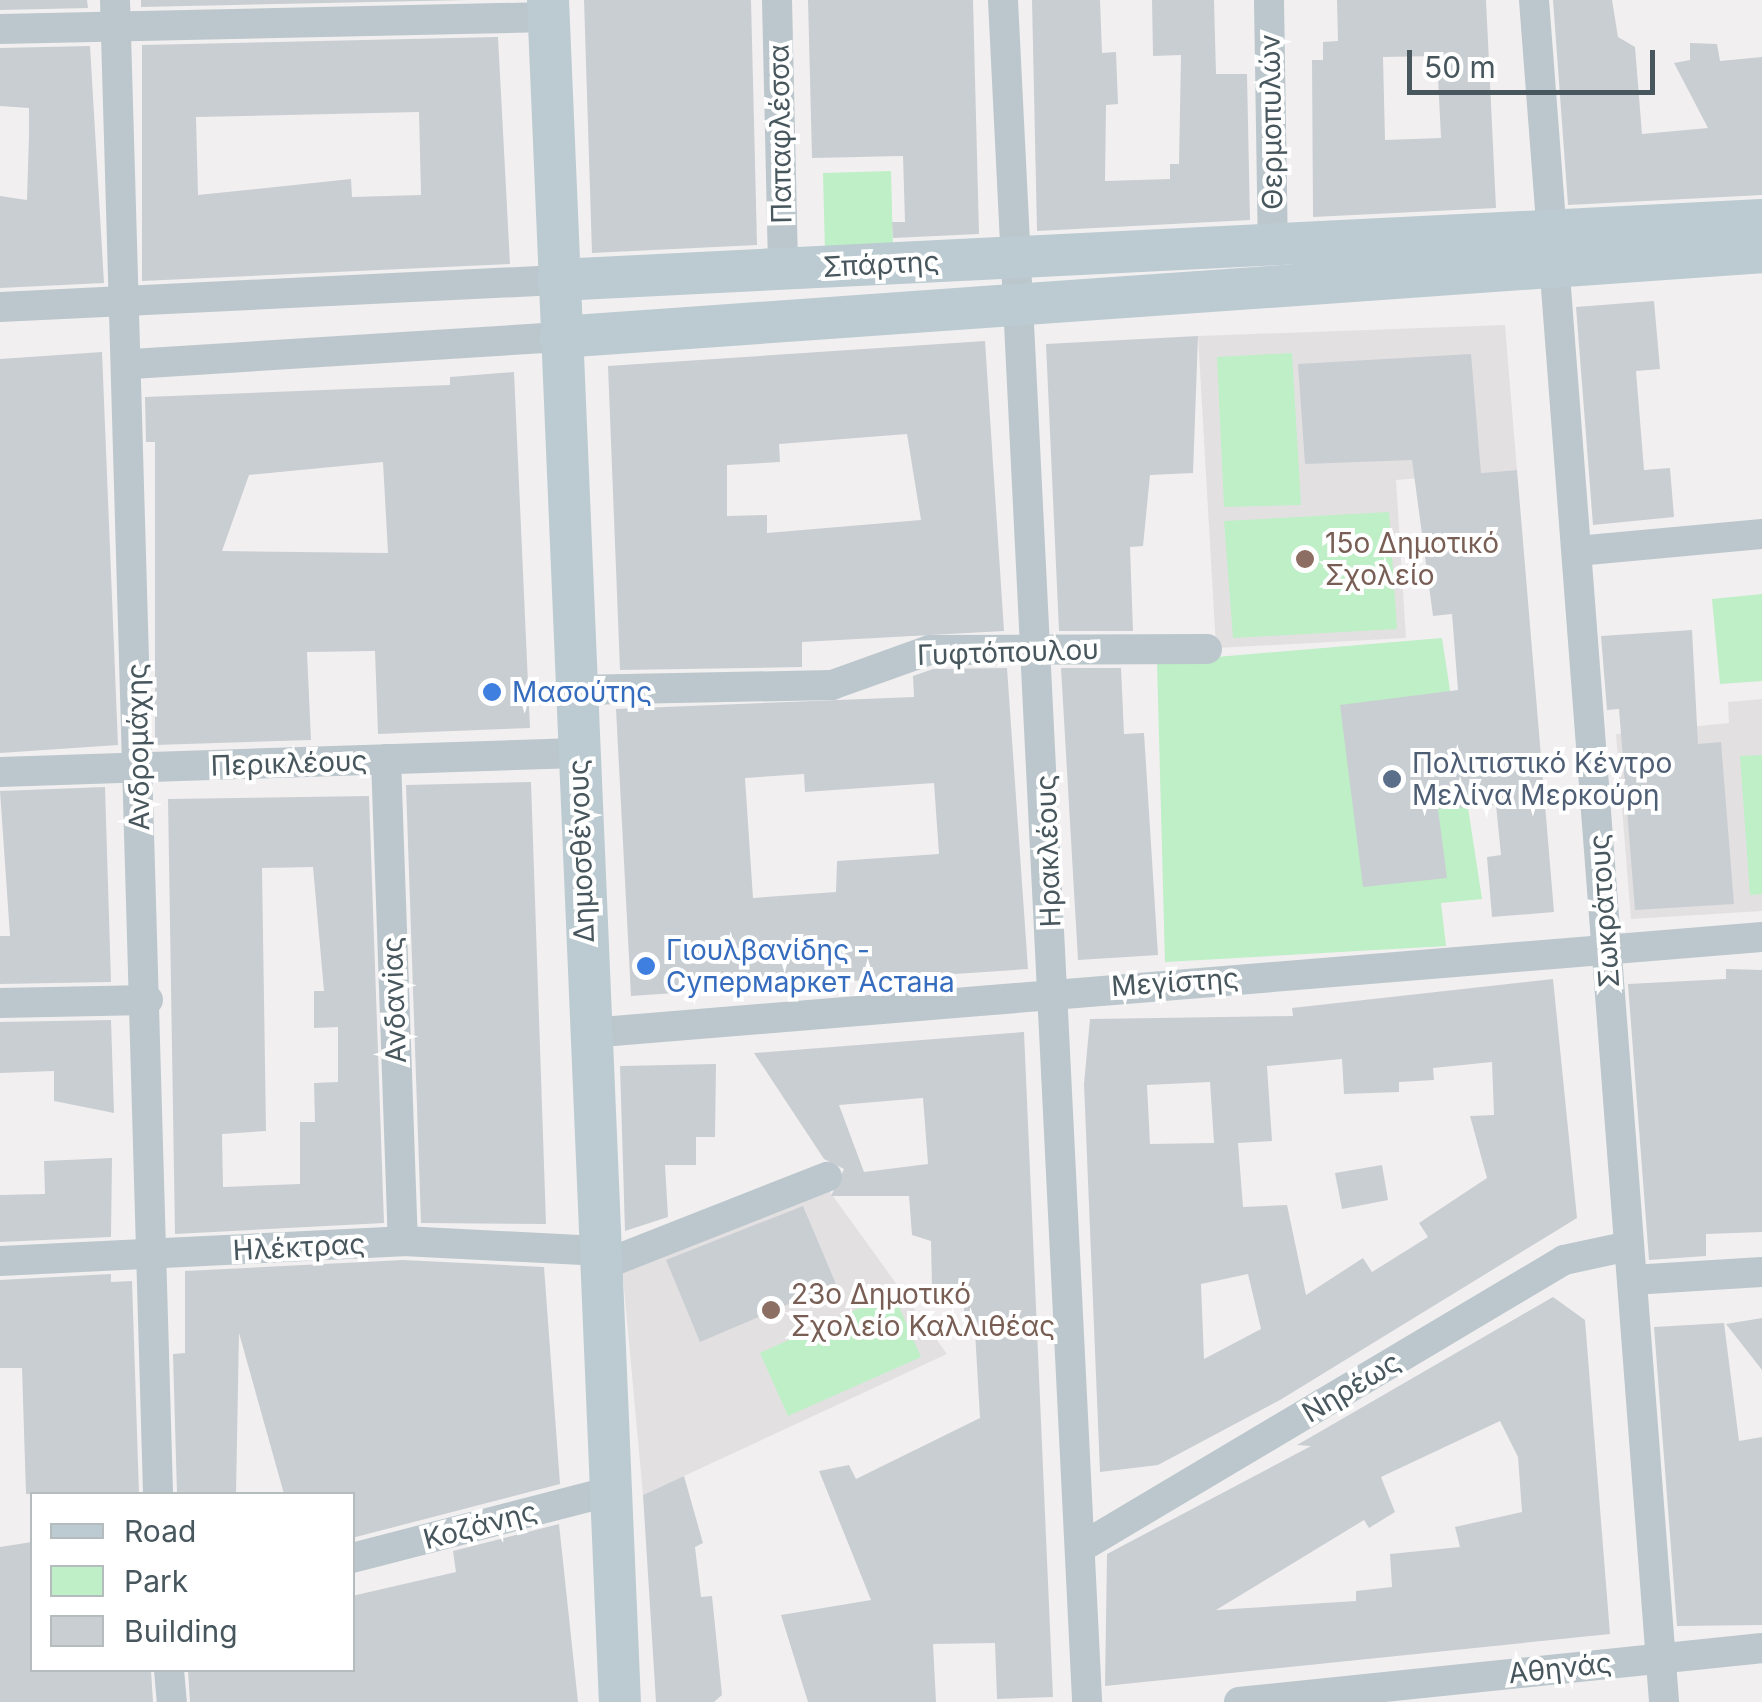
<!DOCTYPE html>
<html>
<head>
<meta charset="utf-8">
<style>
  body { margin:0 }
  #map { position:relative; width:1762px; height:1702px; overflow:hidden; background:#f2eff0; font-family:Inter,sans-serif }
  div>[style] { position:absolute }
  .education>* { inset:0; background:#e3e0e2 }
  .green>* { inset:0; background:#beefc6 }
  .building>* { inset:0; background:#c9ced2 }
  .street>* { height:30px; margin:-15px; padding:0 15px; transform-origin:15px; border-radius:15px; background:#bbc7cc }
  .secondary>* { height:42px; margin:-21px; padding:0 21px; transform-origin:21px; border-radius:21px; background:#bbcbd1 }
  .dots>* { width:28px; height:28px; translate:-50% -50%; box-sizing:border-box; border:5px solid #fff; border-radius:50% }
  span { translate:-50% -50%; white-space:nowrap; text-align:center; line-height:1.15; -webkit-text-stroke:8px #fff; paint-order:stroke }
  .street-label { font-size:28px; color:#47575d }
  .education-label { font-size:28px; color:#785e54 }
  .left { translate:0 -50%; text-align:left }
  .shop-label { font-size:28px; color:#366cbe }
  .service-label { font-size:28px; color:#4e5e75 }
  .legend { position:absolute; left:30px; top:1492px; width:325px; height:180px; box-sizing:border-box; background:#fff; border:2px solid #b5bcbe; margin:0; padding:12px 18px; list-style:none; font-size:30px; color:#47575d }
  .legend li { display:flex; align-items:center; gap:20px; height:50px }
  .legend b { width:50px; border:2px solid #b5bcbe }
  .scale { position:absolute; left:1407px; top:50px; width:248px; height:45px; box-sizing:border-box; border:5px solid #47575d; border-top:0; padding-left:12px; font-size:30px; line-height:35px; white-space:nowrap; color:#47575d; -webkit-text-stroke:8px #fff; paint-order:stroke }
</style>
</head>
<body>
<div id="map">
  <div class="education">
    <i style="clip-path:polygon(1505px 325px,1517px 470px,1396px 480px,1406px 638px,1216px 648px,1198px 336px)"></i>
    <i style="clip-path:polygon(1762px 699px,1762px 911px,1631px 919px,1616px 734px,1729px 723px,1728px 702px)"></i>
    <i style="clip-path:polygon(825px 1185px,947px 1354px,643px 1495px,622px 1266px)"></i>
  </div>
  <div class="green">
    <i style="clip-path:polygon(891px 171px,893px 250px,825px 252px,823px 173px)"></i>
    <i style="clip-path:polygon(1292px 353px,1301px 505px,1224px 507px,1217px 357px)"></i>
    <i style="clip-path:polygon(1389px 512px,1397px 629px,1233px 638px,1224px 521px)"></i>
    <i style="clip-path:polygon(1762px 594px,1762px 681px,1720px 684px,1712px 599px)"></i>
    <i style="clip-path:polygon(1442px 638px,1482px 899px,1441px 903px,1446px 946px,1165px 962px,1157px 662px)"></i>
    <i style="clip-path:polygon(1762px 755px,1762px 894px,1750px 895px,1740px 756px)"></i>
    <i style="clip-path:polygon(893px 1293px,921px 1357px,788px 1416px,760px 1353px)"></i>
  </div>
  <div class="building">
    <i style="clip-path:polygon(0 0,87px 0,88px 8px,0 10px)"></i>
    <i style="clip-path:polygon(141px 0,469px 0,141px 7px)"></i>
    <i style="clip-path:polygon(584px 0,751px 0,757px 245px,592px 253px)"></i>
    <i style="clip-path:polygon(808px 0,973px 0,979px 234px,893px 238px,892px 222px,905px 222px,903px 156px,812px 158px)"></i>
    <i style="clip-path:polygon(1032px 0,1100px 0,1102px 53px,1116px 52px,1118px 104px,1106px 105px,1105px 181px,1170px 179px,1170px 164px,1179px 164px,1181px 55px,1153px 56px,1152px 0,1214px 0,1216px 74px,1247px 74px,1250px 220px,1037px 231px)"></i>
    <i style="clip-path:polygon(evenodd,1337px 0,1486px 0,1496px 208px,1313px 217px,1312px 60px,1323px 60px,1323px 42px,1338px 41px,1337px 0,1437px 56px,1441px 138px,1385px 140px,1383px 57px,1437px 56px)"></i>
    <i style="clip-path:polygon(1553px 0,1612px 0,1618px 37px,1635px 47px,1642px 134px,1708px 128px,1674px 63px,1690px 60px,1690px 43px,1717px 44px,1720px 61px,1762px 57px,1762px 195px,1568px 205px)"></i>
    <i style="clip-path:polygon(evenodd,498px 37px,510px 264px,142px 281px,142px 45px,498px 37px,419px 112px,421px 195px,352px 197px,351px 179px,198px 195px,196px 117px,419px 112px)"></i>
    <i style="clip-path:polygon(90px 46px,104px 283px,0 288px,0 196px,27px 200px,29px 134px,29px 108px,0 106px,0 48px)"></i>
    <i style="clip-path:polygon(1654px 301px,1660px 369px,1636px 371px,1644px 470px,1670px 468px,1674px 517px,1593px 525px,1576px 307px)"></i>
    <i style="clip-path:polygon(1198px 336px,1193px 473px,1150px 475px,1143px 546px,1130px 547px,1133px 631px,1059px 631px,1046px 344px)"></i>
    <i style="clip-path:polygon(evenodd,985px 341px,1004px 631px,802px 642px,802px 667px,620px 670px,608px 366px,985px 341px,907px 434px,921px 520px,767px 533px,767px 515px,727px 516px,727px 465px,780px 462px,779px 444px,907px 434px)"></i>
    <i style="clip-path:polygon(102px 352px,118px 745px,0 753px,0 359px)"></i>
    <i style="clip-path:polygon(1471px 354px,1481px 473px,1517px 470px,1554px 912px,1492px 917px,1487px 857px,1501px 855px,1496px 805px,1438px 809px,1447px 878px,1363px 887px,1340px 705px,1458px 690px,1452px 614px,1433px 616px,1412px 460px,1305px 464px,1298px 364px)"></i>
    <i style="clip-path:polygon(evenodd,514px 372px,530px 728px,378px 734px,375px 651px,307px 652px,311px 740px,155px 745px,155px 442px,146px 442px,145px 397px,450px 385px,450px 377px,514px 372px,383px 462px,388px 553px,222px 551px,249px 475px,383px 462px)"></i>
    <i style="clip-path:polygon(1692px 630px,1698px 744px,1721px 742px,1734px 904px,1635px 910px,1619px 709px,1607px 710px,1601px 636px)"></i>
    <i style="clip-path:polygon(evenodd,1007px 668px,1028px 969px,631px 996px,616px 709px,914px 697px,913px 676px,933px 669px,1007px 668px,804px 774px,805px 792px,934px 783px,939px 854px,837px 861px,836px 892px,753px 898px,745px 778px,804px 774px)"></i>
    <i style="clip-path:polygon(1061px 668px,1121px 668px,1124px 734px,1144px 733px,1158px 955px,1078px 960px)"></i>
    <i style="clip-path:polygon(531px 782px,546px 1224px,421px 1223px,406px 785px)"></i>
    <i style="clip-path:polygon(105px 787px,111px 982px,0 984px,0 936px,10px 936px,0 791px)"></i>
    <i style="clip-path:polygon(evenodd,369px 796px,384px 1223px,175px 1234px,168px 799px,369px 796px,313px 867px,324px 991px,314px 991px,314px 1028px,338px 1027px,338px 1082px,314px 1083px,315px 1122px,300px 1122px,300px 1184px,223px 1187px,222px 1134px,266px 1131px,262px 868px,313px 867px)"></i>
    <i style="clip-path:polygon(1726px 969px,1762px 970px,1762px 1232px,1706px 1234px,1706px 1256px,1649px 1260px,1628px 984px,1726px 979px)"></i>
    <i style="clip-path:polygon(evenodd,1553px 979px,1577px 1218px,1280px 1400px,1158px 1465px,1100px 1472px,1084px 1084px,1090px 1019px,1293px 1016px,1292px 1008px,1553px 979px,1342px 1059px,1344px 1094px,1399px 1092px,1399px 1082px,1434px 1080px,1433px 1068px,1492px 1062px,1494px 1115px,1470px 1116px,1487px 1178px,1419px 1223px,1428px 1237px,1372px 1272px,1363px 1258px,1306px 1295px,1287px 1205px,1243px 1207px,1238px 1143px,1272px 1141px,1267px 1066px,1342px 1059px,1553px 979px,1210px 1082px,1214px 1143px,1150px 1144px,1147px 1085px,1210px 1082px,1553px 979px,1248px 1274px,1261px 1329px,1204px 1359px,1201px 1284px,1248px 1274px)"></i>
    <i style="clip-path:polygon(111px 1020px,114px 1113px,54px 1101px,54px 1071px,0 1073px,0 1022px)"></i>
    <i style="clip-path:polygon(evenodd,1024px 1032px,1053px 1697px,997px 1699px,995px 1643px,933px 1644px,936px 1702px,808px 1702px,781px 1615px,871px 1600px,819px 1471px,849px 1465px,856px 1479px,980px 1418px,974px 1314px,964px 1314px,964px 1296px,950px 1297px,950px 1286px,932px 1287px,931px 1241px,912px 1235px,909px 1196px,831px 1196px,844px 1169px,824px 1159px,754px 1053px,1024px 1032px,923px 1098px,928px 1164px,864px 1172px,839px 1105px,923px 1098px)"></i>
    <i style="clip-path:polygon(716px 1064px,715px 1137px,696px 1137px,696px 1165px,665px 1165px,668px 1217px,625px 1231px,620px 1066px)"></i>
    <i style="clip-path:polygon(112px 1158px,111px 1237px,0 1242px,0 1195px,45px 1194px,44px 1161px)"></i>
    <i style="clip-path:polygon(1382px 1165px,1388px 1200px,1342px 1209px,1335px 1173px)"></i>
    <i style="clip-path:polygon(803px 1206px,836px 1284px,700px 1342px,666px 1260px)"></i>
    <i style="clip-path:polygon(403px 1260px,544px 1267px,560px 1484px,352px 1538px,352px 1494px,284px 1494px,239px 1333px,236px 1494px,177px 1494px,173px 1354px,185px 1353px,185px 1271px)"></i>
    <i style="clip-path:polygon(111px 1274px,111px 1282px,132px 1281px,139px 1494px,26px 1494px,22px 1368px,0 1368px,0 1280px)"></i>
    <i style="clip-path:polygon(evenodd,1553px 1297px,1585px 1320px,1610px 1634px,1105px 1686px,1107px 1554px,1311px 1446px,1297px 1445px,1553px 1297px,1500px 1421px,1518px 1457px,1522px 1512px,1455px 1527px,1460px 1547px,1390px 1554px,1392px 1587px,1356px 1591px,1356px 1601px,1216px 1610px,1364px 1520px,1369px 1528px,1395px 1512px,1381px 1477px,1500px 1421px)"></i>
    <i style="clip-path:polygon(1762px 1318px,1762px 1370px,1726px 1324px)"></i>
    <i style="clip-path:polygon(1724px 1323px,1739px 1441px,1762px 1437px,1762px 1625px,1677px 1626px,1654px 1327px)"></i>
    <i style="clip-path:polygon(684px 1476px,703px 1543px,695px 1547px,701px 1597px,712px 1596px,722px 1695px,714px 1702px,656px 1702px,643px 1495px)"></i>
    <i style="clip-path:polygon(559px 1524px,578px 1702px,190px 1702px,188px 1670px,352px 1670px,352px 1596px,456px 1572px,453px 1551px)"></i>
    <i style="clip-path:polygon(32px 1542px,32px 1670px,151px 1670px,153px 1702px,0 1702px,0 1547px)"></i>
  </div>
  <div class="street">
    <i style="left:115px;top:0;width:1495px;rotate:88.35deg"></i>
    <i style="left:777px;top:0;width:268px;rotate:88.7deg"></i>
    <i style="left:1003px;top:0;width:1704px;rotate:87.17deg"></i>
    <i style="left:1269px;top:0;width:244px;rotate:89.1deg"></i>
    <i style="left:1534px;top:0;width:1707px;rotate:85.63deg"></i>
    <i style="left:0;top:29px;width:549px;rotate:-1.25deg"></i>
    <i style="left:0;top:307px;width:559px;rotate:-2.77deg"></i>
    <i style="left:132px;top:364px;width:429px;rotate:-3.6deg"></i>
    <i style="left:1577px;top:551px;width:186px;rotate:-5.3deg"></i>
    <i style="left:575px;top:690px;width:257px;rotate:-1.1deg"></i>
    <i style="left:832px;top:685px;width:104px;rotate:-19.7deg"></i>
    <i style="left:930px;top:650px;width:277px;rotate:-0.2deg"></i>
    <i style="left:386px;top:759px;width:482px;rotate:88deg"></i>
    <i style="left:0;top:772px;width:577px;rotate:-1.89deg"></i>
    <i style="left:0;top:1003px;width:148px;rotate:-1.2deg"></i>
    <i style="left:589px;top:1033px;width:1177px;rotate:-4.68deg"></i>
    <i style="left:0;top:1261px;width:403px;rotate:-2.8deg"></i>
    <i style="left:403px;top:1241px;width:195px;rotate:2.9deg"></i>
    <i style="left:598px;top:1267px;width:246px;rotate:-21.5deg"></i>
    <i style="left:1632px;top:1280px;width:130px;rotate:-3.5deg"></i>
    <i style="left:1080px;top:1548px;width:563px;rotate:-30.75deg"></i>
    <i style="left:1564px;top:1260px;width:66px;rotate:-12.2deg"></i>
    <i style="left:352px;top:1558px;width:264px;rotate:-14.5deg"></i>
    <i style="left:169px;top:1670px;width:32px;rotate:85deg"></i>
    <i style="left:1239px;top:1702px;width:526px;rotate:-5.89deg"></i>
  </div>
  <div class="secondary">
    <i style="left:548px;top:0;width:1704px;rotate:87.58deg"></i>
    <i style="left:558px;top:280px;width:1205px;rotate:-2.85deg"></i>
    <i style="left:560px;top:337px;width:1205px;rotate:-4.04deg"></i>
  </div>
  <div class="dots">
    <i style="left:1305px;top:559px;background:#8d6e63"></i>
    <i style="left:492px;top:692px;background:#3f7fe0"></i>
    <i style="left:1392px;top:779px;background:#5c6f8a"></i>
    <i style="left:646px;top:966px;background:#3f7fe0"></i>
    <i style="left:771px;top:1310px;background:#8d6e63"></i>
  </div>
  <div class="street-label">
    <span style="left:1271px;top:122px;rotate:-91deg">Θερμοπυλών</span>
    <span style="left:780px;top:134px;rotate:-91deg">Παπαφλέσσα</span>
    <span style="left:881px;top:264px;rotate:-3deg">Σπάρτης</span>
    <span style="left:1008px;top:652px;rotate:-2deg">Γυφτόπουλου</span>
    <span style="left:138px;top:747px;rotate:-91deg">Ανδρομάχης</span>
    <span style="left:289px;top:763px;rotate:-2deg">Περικλέους</span>
    <span style="left:581px;top:851px;rotate:-92deg">Δημοσθένους</span>
    <span style="left:1048px;top:851px;rotate:-92deg">Ηρακλέους</span>
    <span style="left:1604px;top:911px;rotate:-94deg">Σωκράτους</span>
    <span style="left:1175px;top:982px;rotate:-4deg">Μεγίστης</span>
    <span style="left:394px;top:1000px;rotate:-92deg">Ανδανiας</span>
    <span style="left:299px;top:1247px;rotate:-3deg">Ηλέκτρας</span>
    <span style="left:1351px;top:1387px;rotate:-31deg">Νηρέως</span>
    <span style="left:480px;top:1525px;rotate:-15deg">Κοζάνης</span>
    <span style="left:1560px;top:1668px;rotate:-6deg">Αθηνάς</span>
  </div>
  <div class="education-label">
    <span class="left" style="left:1325px;top:559px">15ο Δημοτικό<br>Σχολείο</span>
    <span class="left" style="left:791px;top:1310px">23ο Δημοτικό<br>Σχολείο Καλλιθέας</span>
  </div>
  <div class="shop-label">
    <span class="left" style="left:512px;top:692px">Μασούτης</span>
    <span class="left" style="left:666px;top:966px">Γιουλβανίδης -<br>Супермаркет Астана</span>
  </div>
  <div class="service-label">
    <span class="left" style="left:1412px;top:779px">Πολιτιστικό Κέντρο<br>Μελίνα Μερκούρη</span>
  </div>
  <ul class="legend">
  <li><b style="height:12px;background:#bbcbd1"></b>Road</li>
  <li><b style="height:28px;background:#beefc6"></b>Park</li>
  <li><b style="height:28px;background:#c9ced2"></b>Building</li>
  </ul>
  <div class="scale">50 m</div>
</div>
</body>
</html>
